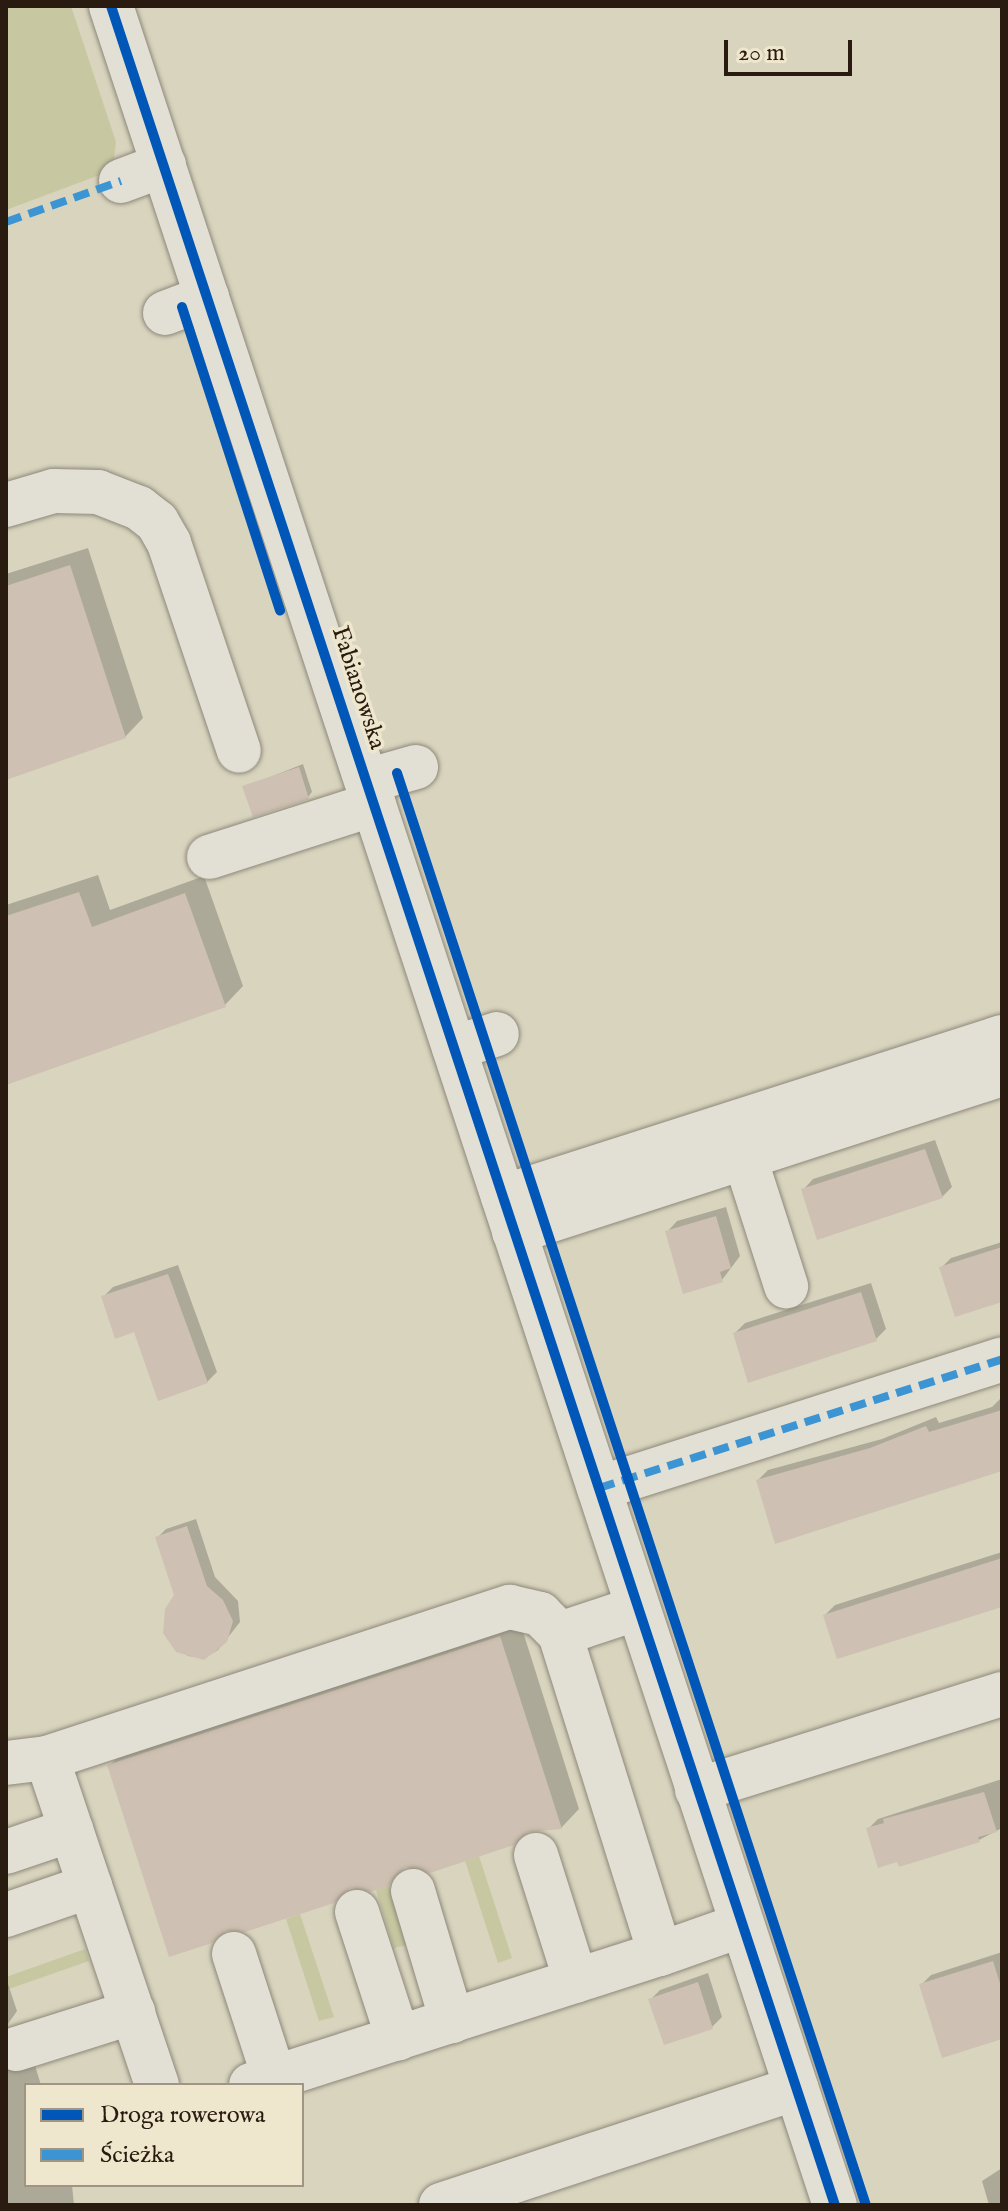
<!DOCTYPE html>
<html>
<head>
<meta charset="utf-8">
<style>
  body { margin:0 }
  #map { position:relative; width:1008px; height:2211px; overflow:hidden; background:#d9d4be; font-family:"IM FELL English",serif }
  div>[style] { position:absolute }
  .green>* { inset:0; background:#c7c8a1 }
  .shadow>* { inset:0; background:#0003 }
  .building>* { inset:0; background:#cec0b2 }
  .roads { filter:drop-shadow(0 0 2px #8d887a) drop-shadow(0 0 2px #8d887a) }
  .minor>* { height:44px; margin:-22px; padding:0 22px; transform-origin:22px; border-radius:22px; background:#e2dfd4 }
  .quiet>* { height:8px; margin-top:-4px; transform-origin:0; background:repeating-linear-gradient(90deg,#3c94d3 0 16px,transparent 0 24px) }
  .cycleway>* { height:10px; margin:-5px; padding:0 5px; transform-origin:5px; border-radius:5px; background:#0057b8 }
  span { translate:-50% -50%; white-space:nowrap; text-align:center; line-height:1.15; -webkit-text-stroke:7px #eee7cd; paint-order:stroke }
  .street-label { font-size:24px; color:#2a1b11 }
  .frame { position:absolute; inset:0; border:8px solid #2a1b11; pointer-events:none }
  .legend { position:absolute; left:24px; top:2083px; width:280px; height:104px; box-sizing:border-box; background:#eee7cd; border:2px solid #a09582; margin:0; padding:10px 14px; list-style:none; font-size:24px; color:#2a1b11 }
  .legend li { display:flex; align-items:center; gap:16px; height:40px }
  .legend b { width:40px; border:2px solid #a09582 }
  .scale { position:absolute; left:724px; top:40px; width:128px; height:36px; box-sizing:border-box; border:4px solid #2a1b11; border-top:0; padding-left:10px; font-size:24px; line-height:28px; white-space:nowrap; color:#2a1b11; -webkit-text-stroke:6px #eee7cd; paint-order:stroke }
</style>
</head>
<body>
<div id="map">
  <div class="green">
    <i style="clip-path:polygon(6px 6px,71px 6px,116px 142px,114px 160px,105px 173px,6px 210px)"></i>
    <i style="clip-path:polygon(479px 1856px,512px 1958px,498px 1963px,465px 1861px)"></i>
    <i style="clip-path:polygon(389px 1886px,407px 1945px,394px 1948px,376px 1890px)"></i>
    <i style="clip-path:polygon(300px 1914px,334px 2017px,319px 2021px,286px 1919px)"></i>
    <i style="clip-path:polygon(85px 1949px,89px 1961px,6px 1990px,6px 1977px)"></i>
  </div>
  <div class="shadow">
    <i style="clip-path:polygon(88px 548px,143px 718px,125px 737px,6px 776px,6px 574px)"></i>
    <i style="clip-path:polygon(303px 764px,312px 792px,308px 797px,245px 787px)"></i>
    <i style="clip-path:polygon(98px 875px,110px 910px,204px 876px,243px 986px,225px 1005px,6px 1083px,6px 905px)"></i>
    <i style="clip-path:polygon(935px 1140px,952px 1187px,942px 1197px,803px 1190px,813px 1179px)"></i>
    <i style="clip-path:polygon(726px 1207px,740px 1256px,722px 1280px,667px 1232px,677px 1221px)"></i>
    <i style="clip-path:polygon(1002px 1242px,1002px 1300px,941px 1268px,951px 1258px)"></i>
    <i style="clip-path:polygon(178px 1265px,217px 1372px,207px 1382px,135px 1330px,103px 1297px,113px 1287px)"></i>
    <i style="clip-path:polygon(871px 1283px,886px 1329px,876px 1339px,735px 1333px,745px 1323px)"></i>
    <i style="clip-path:polygon(1002px 1397px,1002px 1470px,758px 1480px,768px 1470px,882px 1439px,936px 1417px,939px 1423px,992px 1407px)"></i>
    <i style="clip-path:polygon(196px 1519px,215px 1577px,238px 1601px,240px 1622px,218px 1650px,204px 1658px,188px 1656px,165px 1633px,177px 1596px,158px 1537px,166px 1529px)"></i>
    <i style="clip-path:polygon(1002px 1552px,1002px 1605px,825px 1615px,835px 1605px)"></i>
    <i style="clip-path:polygon(519px 1619px,579px 1809px,561px 1828px,110px 1765px,128px 1747px)"></i>
    <i style="clip-path:polygon(1002px 1779px,1002px 1828px,979px 1840px,868px 1829px,878px 1819px)"></i>
    <i style="clip-path:polygon(1002px 1952px,1002px 2037px,921px 1985px,931px 1975px)"></i>
    <i style="clip-path:polygon(708px 1973px,722px 2017px,712px 2027px,665px 2043px,650px 2000px,660px 1990px)"></i>
    <i style="clip-path:polygon(6px 1978px,17px 2011px,8px 2024px,9px 2039px,32px 2056px,41px 2085px,26px 2085px,26px 2185px,72px 2185px,74px 2205px,6px 2205px)"></i>
    <i style="clip-path:polygon(1002px 2168px,1002px 2205px,989px 2205px,982px 2181px)"></i>
  </div>
  <div class="building">
    <i style="clip-path:polygon(70px 565px,126px 738px,6px 780px,6px 586px)"></i>
    <i style="clip-path:polygon(299px 767px,309px 799px,253px 817px,242px 786px)"></i>
    <i style="clip-path:polygon(79px 892px,92px 927px,185px 893px,226px 1007px,6px 1085px,6px 916px)"></i>
    <i style="clip-path:polygon(925px 1149px,943px 1198px,817px 1240px,801px 1189px)"></i>
    <i style="clip-path:polygon(716px 1216px,731px 1268px,720px 1272px,723px 1282px,683px 1294px,665px 1231px)"></i>
    <i style="clip-path:polygon(1002px 1247px,1002px 1302px,955px 1317px,939px 1267px)"></i>
    <i style="clip-path:polygon(168px 1274px,208px 1383px,158px 1401px,134px 1332px,115px 1339px,101px 1296px)"></i>
    <i style="clip-path:polygon(861px 1292px,877px 1341px,748px 1383px,733px 1333px)"></i>
    <i style="clip-path:polygon(1002px 1410px,1002px 1471px,775px 1544px,756px 1480px,870px 1448px,926px 1426px,929px 1432px)"></i>
    <i style="clip-path:polygon(187px 1526px,207px 1586px,223px 1600px,233px 1621px,227px 1642px,204px 1660px,176px 1652px,163px 1633px,165px 1609px,174px 1595px,155px 1537px)"></i>
    <i style="clip-path:polygon(1002px 1558px,1002px 1607px,837px 1659px,823px 1615px)"></i>
    <i style="clip-path:polygon(500px 1636px,562px 1829px,528px 1832px,514px 1845px,430px 1873px,405px 1867px,389px 1886px,370px 1892px,350px 1888px,334px 1903px,245px 1932px,226px 1931px,212px 1943px,169px 1957px,107px 1765px)"></i>
    <i style="clip-path:polygon(984px 1792px,997px 1832px,978px 1837px,980px 1842px,899px 1867px,897px 1862px,878px 1868px,866px 1828px,884px 1823px,883px 1819px)"></i>
    <i style="clip-path:polygon(993px 1961px,1002px 1990px,1002px 2039px,942px 2058px,919px 1984px)"></i>
    <i style="clip-path:polygon(698px 1982px,713px 2029px,664px 2045px,648px 1999px)"></i>
  </div>
  <div class="roads">
    <div class="minor">
      <i style="left:111px;top:6px;width:2315px;rotate:71.78deg"></i>
      <i style="left:121px;top:181px;width:46px;rotate:-20.4deg"></i>
      <i style="left:165px;top:313px;width:45px;rotate:-20.9deg"></i>
      <i style="left:6px;top:505px;width:50px;rotate:-16.3deg"></i>
      <i style="left:54px;top:491px;width:44px;rotate:1.3deg"></i>
      <i style="left:98px;top:492px;width:44px;rotate:21.3deg"></i>
      <i style="left:139px;top:508px;width:23px;rotate:38deg"></i>
      <i style="left:157px;top:522px;width:24px;rotate:60deg"></i>
      <i style="left:169px;top:543px;width:219px;rotate:71.4deg"></i>
      <i style="left:367px;top:781px;width:51px;rotate:-15.9deg"></i>
      <i style="left:209px;top:857px;width:173px;rotate:-17.8deg"></i>
      <i style="left:454px;top:1048px;width:45px;rotate:-18deg"></i>
      <i style="left:744px;top:1155px;width:138px;rotate:72.2deg"></i>
      <i style="left:503px;top:1197px;width:524px;rotate:-17.78deg"></i>
      <i style="left:514px;top:1232px;width:513px;rotate:-17.94deg"></i>
      <i style="left:599px;top:1488px;width:423px;rotate:-17.7deg"></i>
      <i style="left:638px;top:1608px;width:82px;rotate:161.6deg"></i>
      <i style="left:560px;top:1634px;width:335px;rotate:72.6deg"></i>
      <i style="left:660px;top:1954px;width:87px;rotate:-19.5deg"></i>
      <i style="left:6px;top:1763px;width:41px;rotate:-7deg"></i>
      <i style="left:697px;top:1790px;width:320px;rotate:-17.5deg"></i>
      <i style="left:6px;top:1852px;width:69px;rotate:-18.7deg"></i>
      <i style="left:536px;top:1855px;width:132px;rotate:72.4deg"></i>
      <i style="left:413px;top:1891px;width:136px;rotate:73.3deg"></i>
      <i style="left:357px;top:1912px;width:133px;rotate:72deg"></i>
      <i style="left:6px;top:1915px;width:89px;rotate:-19deg"></i>
      <i style="left:234px;top:1954px;width:129px;rotate:72deg"></i>
      <i style="left:16px;top:2049px;width:123px;rotate:-17.5deg"></i>
      <i style="left:157px;top:2085px;width:345px;rotate:-108.6deg"></i>
      <i style="left:47px;top:1758px;width:487px;rotate:-18.1deg"></i>
      <i style="left:510px;top:1607px;width:31px;rotate:13deg"></i>
      <i style="left:540px;top:1614px;width:28px;rotate:45deg"></i>
      <i style="left:251px;top:2085px;width:429px;rotate:-17.8deg"></i>
      <i style="left:441px;top:2205px;width:374px;rotate:-18.2deg"></i>
    </div>
  </div>
  <div class="quiet">
    <i style="left:6px;top:222px;width:122px;rotate:-19.6deg"></i>
    <i style="left:599px;top:1488px;width:423px;rotate:-17.7deg"></i>
  </div>
  <div class="cycleway">
    <i style="left:111px;top:6px;width:2315px;rotate:71.78deg"></i>
    <i style="left:182px;top:307px;width:319px;rotate:72.1deg"></i>
    <i style="left:397px;top:773px;width:1507px;rotate:71.87deg"></i>
  </div>
  <div class="street-label">
    <span style="left:358px;top:688px;rotate:72deg">Fabianowska</span>
  </div>
  <div class="frame"></div>
  <ul class="legend">
  <li><b style="height:10px;background:#0057b8"></b>Droga rowerowa</li>
  <li><b style="height:10px;background:#3c94d3"></b>Ścieżka</li>
  </ul>
  <div class="scale">20 m</div>
</div>
</body>
</html>
